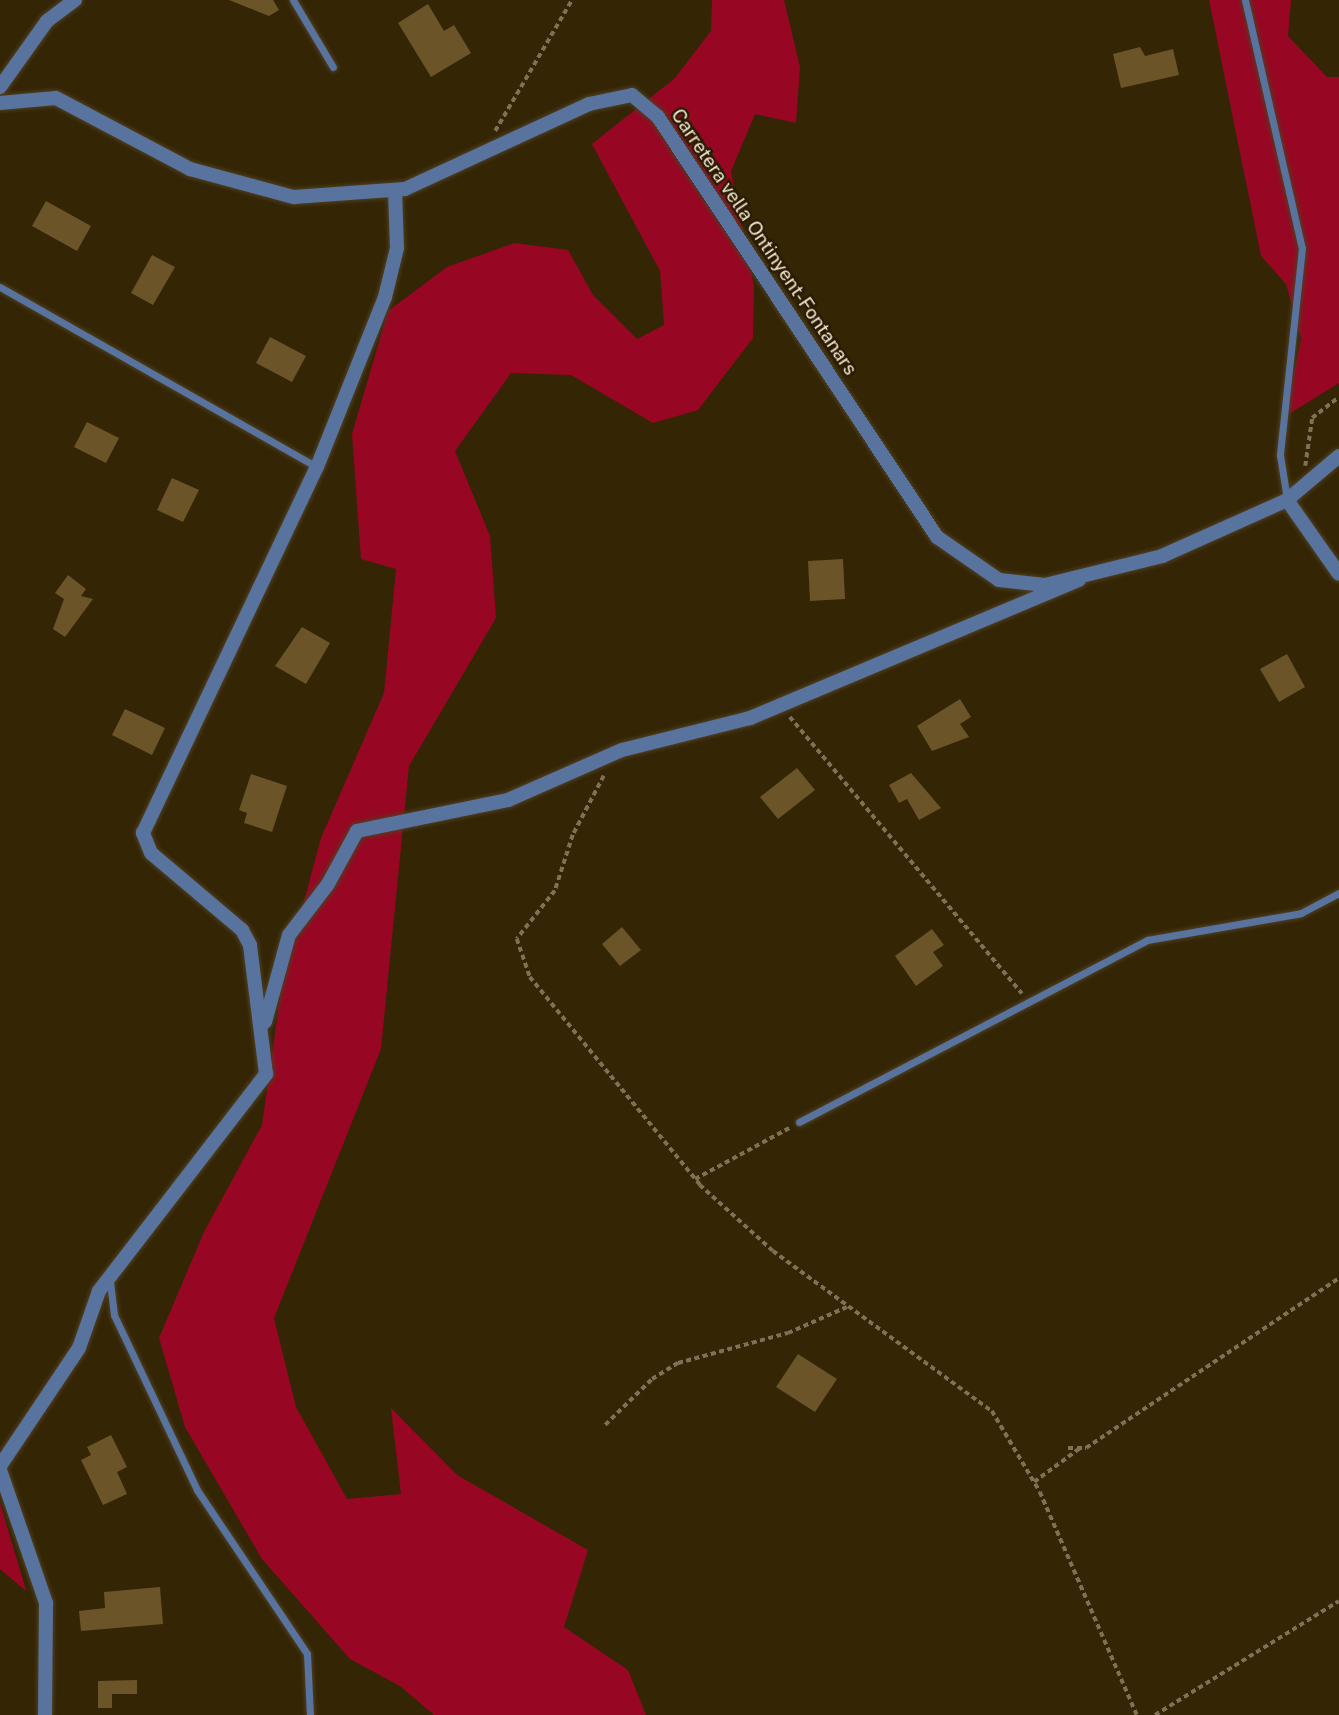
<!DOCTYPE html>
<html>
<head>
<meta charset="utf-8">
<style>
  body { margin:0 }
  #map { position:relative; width:1339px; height:1715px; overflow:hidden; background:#342505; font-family:"Public Sans",sans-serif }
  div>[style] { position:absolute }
  .forest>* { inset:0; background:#970723 }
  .building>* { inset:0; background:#6c5429 }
  .path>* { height:3.5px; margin-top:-1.75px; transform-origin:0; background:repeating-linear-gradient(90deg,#7f7157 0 5px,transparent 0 8.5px) }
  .roads { filter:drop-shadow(0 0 2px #4e4022) drop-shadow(0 0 2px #4e4022) }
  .service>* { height:7px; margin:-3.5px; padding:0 3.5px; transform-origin:3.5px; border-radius:3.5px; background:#59739f }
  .minor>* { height:14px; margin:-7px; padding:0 7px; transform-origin:7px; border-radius:7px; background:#59739f }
  .tertiary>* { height:14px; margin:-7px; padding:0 7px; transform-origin:7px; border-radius:7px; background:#59739f }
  span { translate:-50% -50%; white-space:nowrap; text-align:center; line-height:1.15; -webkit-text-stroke:5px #2a1b00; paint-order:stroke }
  .street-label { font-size:19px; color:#f1e6d5 }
</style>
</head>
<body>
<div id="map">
  <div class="forest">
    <i style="clip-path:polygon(712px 0,784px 0,800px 67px,796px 123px,755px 114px,731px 171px,754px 286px,753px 338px,698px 410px,653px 423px,571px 375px,511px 373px,455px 451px,490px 536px,496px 618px,409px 766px,381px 1049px,274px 1318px,296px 1407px,347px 1499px,401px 1494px,391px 1408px,457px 1475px,588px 1550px,564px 1627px,628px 1670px,646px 1715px,434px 1715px,400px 1686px,350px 1659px,262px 1559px,185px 1427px,159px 1338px,204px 1232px,262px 1125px,282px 983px,321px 838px,384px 693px,396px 569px,361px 559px,352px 434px,388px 311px,447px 267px,514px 243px,568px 250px,593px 295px,637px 339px,664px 325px,660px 271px,592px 144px,675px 78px,711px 31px)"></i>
    <i style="clip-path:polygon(1209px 0,1291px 0,1288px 36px,1327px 77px,1339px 77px,1339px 383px,1284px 417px,1301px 339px,1286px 284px,1261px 256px)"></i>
    <i style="clip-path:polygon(0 1503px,26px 1590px,26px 1591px,0 1569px)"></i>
  </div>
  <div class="building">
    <i style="clip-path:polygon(229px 0,273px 0,279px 10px,269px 16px)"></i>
    <i style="clip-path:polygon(428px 4px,444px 31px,454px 25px,471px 53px,431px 77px,398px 23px)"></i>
    <i style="clip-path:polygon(1140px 47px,1145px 56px,1173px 49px,1179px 75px,1121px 88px,1113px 54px)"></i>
    <i style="clip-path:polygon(46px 201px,91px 226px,77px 251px,32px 226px)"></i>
    <i style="clip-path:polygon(152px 255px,175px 267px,153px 305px,131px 293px)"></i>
    <i style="clip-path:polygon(270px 337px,306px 356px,292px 382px,256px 363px)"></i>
    <i style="clip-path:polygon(87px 422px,119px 438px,106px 463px,74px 447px)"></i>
    <i style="clip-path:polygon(172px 478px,199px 490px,183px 522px,157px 510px)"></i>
    <i style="clip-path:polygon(843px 559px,845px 599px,810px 601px,808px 561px)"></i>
    <i style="clip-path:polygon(68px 575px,86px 589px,81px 596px,93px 599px,65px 637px,53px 629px,64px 599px,55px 593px)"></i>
    <i style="clip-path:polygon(302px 627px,330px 643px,306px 684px,275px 666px)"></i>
    <i style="clip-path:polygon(1287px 654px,1305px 687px,1279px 702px,1260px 669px)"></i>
    <i style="clip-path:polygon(960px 699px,971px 717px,960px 724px,969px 737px,932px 751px,917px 726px)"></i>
    <i style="clip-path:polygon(125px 709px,165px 728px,152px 755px,112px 735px)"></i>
    <i style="clip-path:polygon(797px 768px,815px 790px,778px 819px,760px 797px)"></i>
    <i style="clip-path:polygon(911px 773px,941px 808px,919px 820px,907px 799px,899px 803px,889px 785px)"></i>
    <i style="clip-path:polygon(251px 774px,287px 786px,272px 832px,244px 823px,247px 813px,239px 810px)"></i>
    <i style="clip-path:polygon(622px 927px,641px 950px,620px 966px,602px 944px)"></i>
    <i style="clip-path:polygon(932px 929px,944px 945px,933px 952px,943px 966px,916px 986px,895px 956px)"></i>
    <i style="clip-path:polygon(798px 1354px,837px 1379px,815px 1412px,776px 1387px)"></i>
    <i style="clip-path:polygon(111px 1435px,127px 1467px,117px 1472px,127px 1494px,103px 1505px,81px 1460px,91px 1455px,87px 1447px)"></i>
    <i style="clip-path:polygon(160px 1587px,163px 1624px,81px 1631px,79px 1611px,105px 1608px,104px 1592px)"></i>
    <i style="clip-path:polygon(137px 1680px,137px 1694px,112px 1694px,112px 1708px,98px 1708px,98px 1681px)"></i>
  </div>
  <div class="path">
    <i style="left:495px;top:131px;width:152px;rotate:-59.6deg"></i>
    <i style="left:1305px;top:466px;width:49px;rotate:-81.7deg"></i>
    <i style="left:1312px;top:418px;width:34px;rotate:-38deg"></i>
    <i style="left:790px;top:717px;width:361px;rotate:50deg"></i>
    <i style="left:604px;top:776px;width:67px;rotate:117.7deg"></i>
    <i style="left:573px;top:835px;width:59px;rotate:107.8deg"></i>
    <i style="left:555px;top:891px;width:61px;rotate:128.4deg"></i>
    <i style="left:517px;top:939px;width:40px;rotate:71.1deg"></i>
    <i style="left:530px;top:977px;width:269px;rotate:50.7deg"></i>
    <i style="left:700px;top:1185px;width:98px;rotate:42.1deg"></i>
    <i style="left:773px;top:1251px;width:271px;rotate:36.2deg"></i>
    <i style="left:992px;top:1411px;width:94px;rotate:59.3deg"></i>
    <i style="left:1040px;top:1492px;width:243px;rotate:66.5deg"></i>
    <i style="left:695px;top:1179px;width:109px;rotate:-28.4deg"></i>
    <i style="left:605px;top:1425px;width:66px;rotate:-44.4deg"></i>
    <i style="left:652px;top:1379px;width:31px;rotate:-32deg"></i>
    <i style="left:678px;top:1363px;width:114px;rotate:-15.3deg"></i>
    <i style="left:788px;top:1333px;width:64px;rotate:-23.8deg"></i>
    <i style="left:1068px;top:1448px;width:18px"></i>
    <i style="left:1086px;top:1448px;width:305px;rotate:-33.9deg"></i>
    <i style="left:1034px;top:1482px;width:57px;rotate:-36.5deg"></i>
    <i style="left:1155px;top:1715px;width:216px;rotate:-31.8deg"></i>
  </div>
  <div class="roads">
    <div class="service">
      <i style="left:293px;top:0;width:78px;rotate:59.2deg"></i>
      <i style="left:1245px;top:0;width:254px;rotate:77.1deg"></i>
      <i style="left:1302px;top:248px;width:208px;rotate:96.1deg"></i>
      <i style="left:1280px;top:455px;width:45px;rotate:81deg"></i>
      <i style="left:0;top:287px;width:365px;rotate:29.6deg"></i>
      <i style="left:799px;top:1122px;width:393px;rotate:-27.6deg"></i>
      <i style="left:1147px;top:940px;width:156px;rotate:-9.9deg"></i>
      <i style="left:1301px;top:913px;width:43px;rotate:-27.8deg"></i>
      <i style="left:110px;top:1282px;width:33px;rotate:83deg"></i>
      <i style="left:114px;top:1315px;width:194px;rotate:64.6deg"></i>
      <i style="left:197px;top:1490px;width:197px;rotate:56.1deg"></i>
      <i style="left:307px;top:1654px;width:61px;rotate:87.2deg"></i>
    </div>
    <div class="minor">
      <i style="left:0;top:87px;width:81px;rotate:-54.5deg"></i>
      <i style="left:47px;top:21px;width:35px;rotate:-37deg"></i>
      <i style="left:1287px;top:500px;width:90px;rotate:54.9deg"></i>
      <i style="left:265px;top:1022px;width:90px;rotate:-74.6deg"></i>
      <i style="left:289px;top:935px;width:64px;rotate:-52.6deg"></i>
      <i style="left:328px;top:884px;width:60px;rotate:-61.3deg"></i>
      <i style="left:357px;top:831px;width:154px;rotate:-11.6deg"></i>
      <i style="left:508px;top:800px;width:124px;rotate:-23.7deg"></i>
      <i style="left:622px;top:750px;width:132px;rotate:-14deg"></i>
      <i style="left:750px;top:718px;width:357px;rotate:-22.8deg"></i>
      <i style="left:0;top:1466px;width:142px;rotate:-56.2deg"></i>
      <i style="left:79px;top:1348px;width:60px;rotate:-70.7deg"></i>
      <i style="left:99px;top:1291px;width:274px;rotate:-52.4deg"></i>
      <i style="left:266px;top:1074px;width:130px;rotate:-97.1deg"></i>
      <i style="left:250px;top:945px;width:17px;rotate:-118deg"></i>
      <i style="left:242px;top:930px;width:119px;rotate:-139.8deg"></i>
      <i style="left:151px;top:853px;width:22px;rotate:-112deg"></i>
      <i style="left:143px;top:833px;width:405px;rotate:-64.6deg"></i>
      <i style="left:317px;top:467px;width:183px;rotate:-68.2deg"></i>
      <i style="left:385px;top:297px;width:50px;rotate:-76.2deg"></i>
      <i style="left:397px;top:248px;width:58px;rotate:-92deg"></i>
      <i style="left:0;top:1470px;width:141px;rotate:70.9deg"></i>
      <i style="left:46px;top:1603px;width:112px;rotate:90.5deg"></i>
    </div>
    <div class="tertiary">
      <i style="left:0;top:103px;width:56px;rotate:-5.1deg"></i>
      <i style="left:56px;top:98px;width:152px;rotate:27.9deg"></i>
      <i style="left:190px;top:169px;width:108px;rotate:15.1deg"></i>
      <i style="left:294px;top:197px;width:111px;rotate:-4.1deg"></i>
      <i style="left:405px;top:189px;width:203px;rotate:-24.8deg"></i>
      <i style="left:589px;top:104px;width:44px;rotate:-11.8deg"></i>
      <i style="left:632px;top:95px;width:34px;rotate:40deg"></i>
      <i style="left:658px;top:117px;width:504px;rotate:56.4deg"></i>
      <i style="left:937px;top:537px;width:75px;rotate:34.7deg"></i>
      <i style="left:999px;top:580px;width:46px;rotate:6.2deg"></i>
      <i style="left:1045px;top:585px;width:121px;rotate:-13.9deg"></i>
      <i style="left:1162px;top:556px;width:137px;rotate:-24.1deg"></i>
      <i style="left:1287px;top:500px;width:68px;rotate:-40.2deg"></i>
    </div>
  </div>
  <div class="street-label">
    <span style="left:764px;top:242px;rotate:56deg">Carretera vella Ontinyent-Fontanars</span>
  </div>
</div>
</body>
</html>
